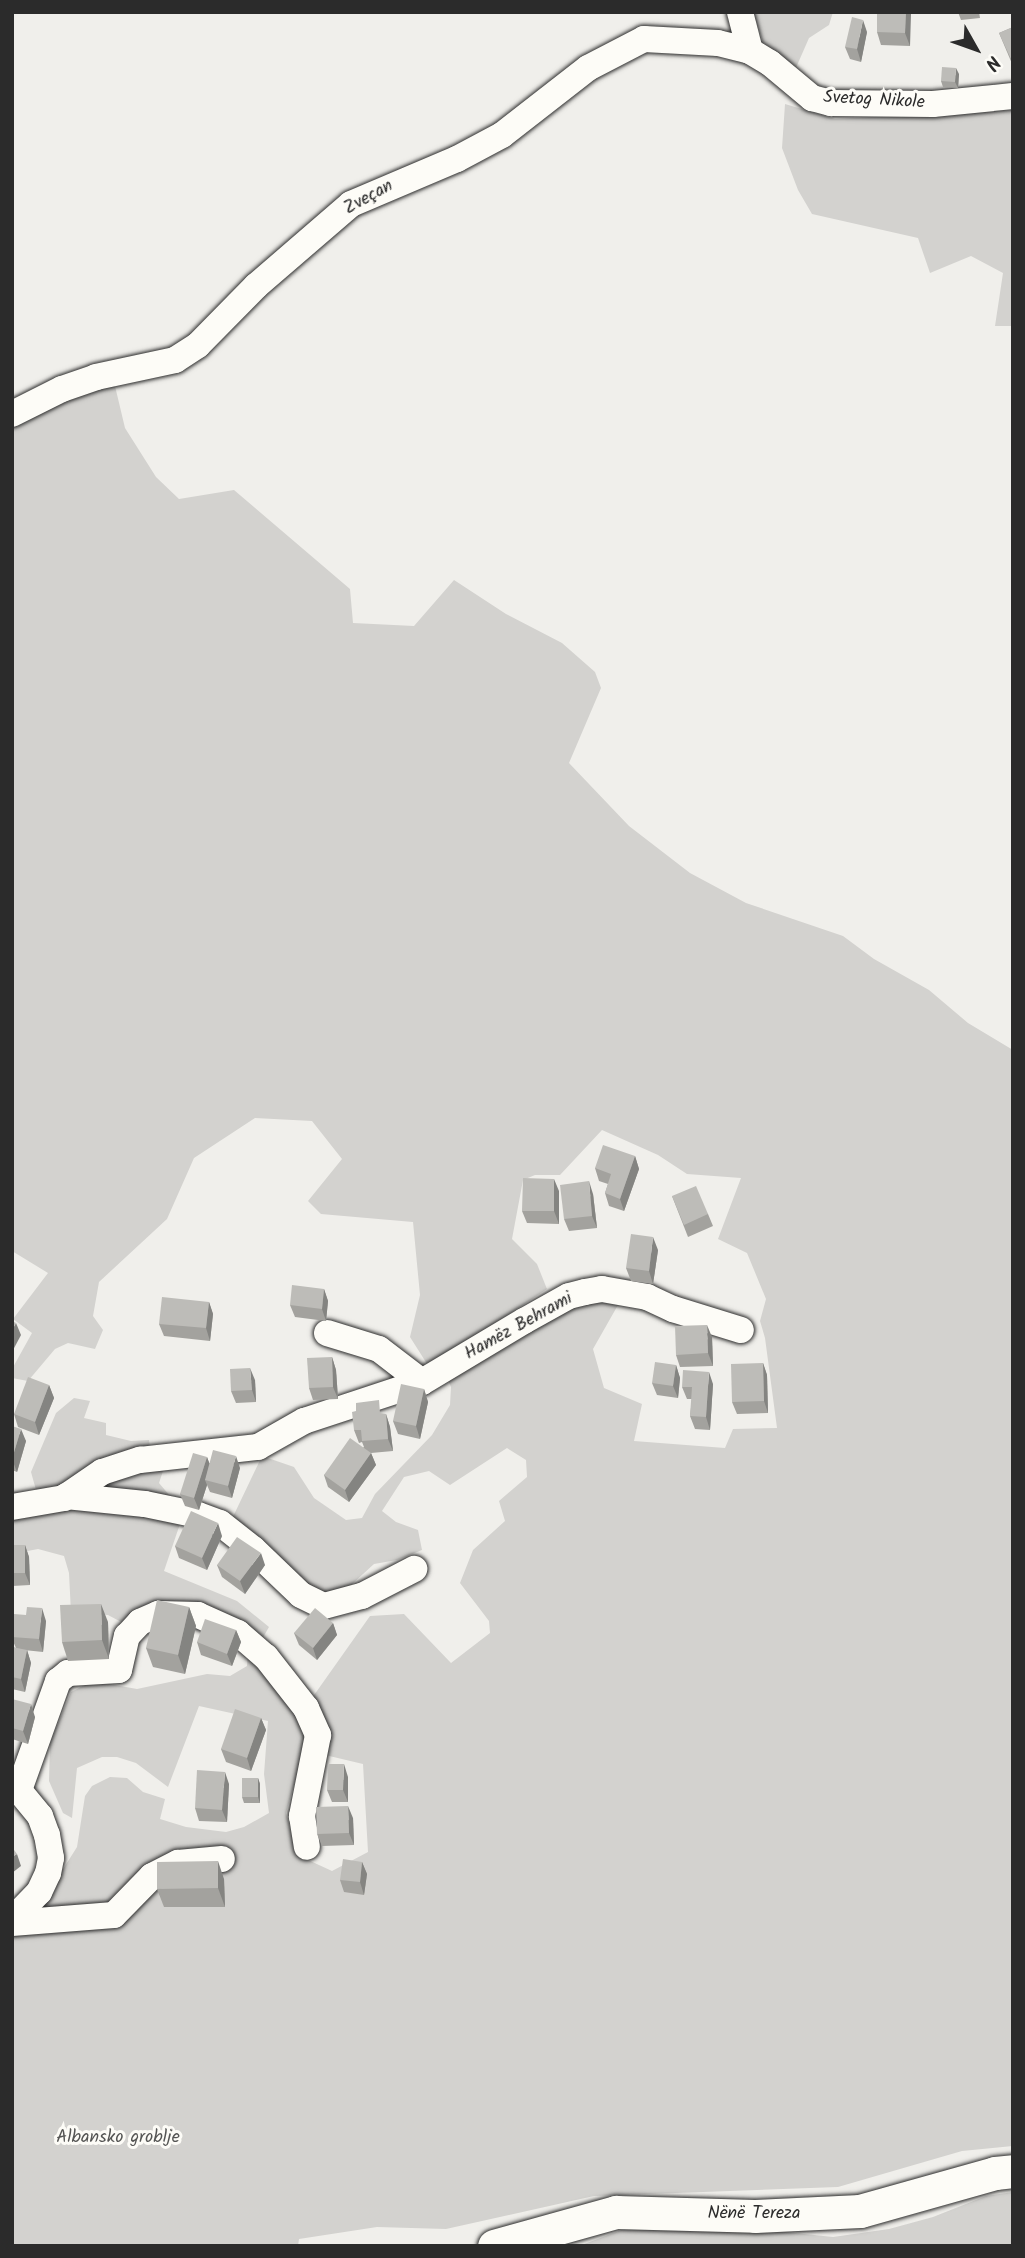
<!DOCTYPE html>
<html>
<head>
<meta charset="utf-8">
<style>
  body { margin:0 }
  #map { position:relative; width:1025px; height:2258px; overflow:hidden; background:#f0efeb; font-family:Kalam,sans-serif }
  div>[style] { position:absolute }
  .green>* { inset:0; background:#d3d2cf }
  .roads { filter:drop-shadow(0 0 2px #2b2b2b) drop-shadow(0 0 2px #2b2b2b) }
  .minor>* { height:26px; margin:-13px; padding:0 13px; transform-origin:13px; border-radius:13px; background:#fdfcf7 }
  .major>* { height:33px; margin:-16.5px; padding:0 16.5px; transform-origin:16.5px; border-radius:16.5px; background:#fdfcf7 }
  .wall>* { inset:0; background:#a3a29e }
  .shaded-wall>* { inset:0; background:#848481 }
  .building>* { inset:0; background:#bdbcb8 }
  span { translate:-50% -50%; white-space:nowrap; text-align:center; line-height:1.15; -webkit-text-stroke:6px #fdfcf7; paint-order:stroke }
  .street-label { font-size:18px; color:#2b2b2b }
  .park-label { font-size:18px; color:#555554 }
  .frame { position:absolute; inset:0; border:14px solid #2b2b2b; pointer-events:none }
  .north { position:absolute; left:941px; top:14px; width:70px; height:70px; -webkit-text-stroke:5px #fdfcf7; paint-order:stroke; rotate:130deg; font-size:19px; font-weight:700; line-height:28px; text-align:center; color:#2b2b2b }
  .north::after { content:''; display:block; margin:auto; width:24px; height:32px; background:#2b2b2b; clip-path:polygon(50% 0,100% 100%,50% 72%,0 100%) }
</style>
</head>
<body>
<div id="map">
  <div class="green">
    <i style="clip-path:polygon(753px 12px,833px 12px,829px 25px,809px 38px,795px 70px,763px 42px)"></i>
    <i style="clip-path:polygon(785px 104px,835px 119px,1013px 110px,1013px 326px,995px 326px,1003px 273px,971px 256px,930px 273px,918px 238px,812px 214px,798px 190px,782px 148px)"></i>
    <i style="clip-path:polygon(115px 386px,125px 428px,156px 477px,179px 499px,234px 490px,350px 589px,353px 623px,414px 626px,454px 580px,506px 614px,562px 643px,595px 672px,601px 688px,569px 763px,629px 826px,690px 873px,746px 903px,843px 936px,874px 959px,929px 990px,968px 1023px,1013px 1050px,1013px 2146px,962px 2151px,838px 2187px,594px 2196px,446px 2229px,377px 2227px,299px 2239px,298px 2246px,12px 2246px,12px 1932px,43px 1901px,77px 1847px,85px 1796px,92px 1786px,110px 1777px,127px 1778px,143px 1792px,165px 1799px,160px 1819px,186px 1827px,226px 1832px,244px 1827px,269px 1813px,264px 1774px,268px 1721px,199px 1706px,168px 1787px,136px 1763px,117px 1757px,102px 1757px,77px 1768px,72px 1818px,63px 1813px,49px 1781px,50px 1743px,71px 1692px,93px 1681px,137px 1689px,207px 1674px,230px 1676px,247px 1666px,248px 1651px,294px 1709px,305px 1730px,305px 1746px,286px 1813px,295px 1848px,306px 1859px,332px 1871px,368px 1852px,363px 1764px,325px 1755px,312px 1698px,370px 1616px,404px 1614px,451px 1663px,490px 1633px,489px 1621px,460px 1583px,473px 1550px,505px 1521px,499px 1501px,527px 1477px,526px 1460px,507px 1448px,450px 1485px,429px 1471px,404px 1477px,382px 1511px,396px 1522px,418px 1530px,422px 1550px,397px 1560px,374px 1564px,340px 1595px,323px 1597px,230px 1523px,262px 1456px,294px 1467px,314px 1498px,346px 1520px,362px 1518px,375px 1494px,432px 1435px,450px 1405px,451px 1387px,447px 1378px,555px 1313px,592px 1301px,618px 1305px,593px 1349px,604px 1388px,642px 1404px,634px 1441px,725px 1448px,733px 1429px,777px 1428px,765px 1338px,760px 1321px,766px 1299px,747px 1253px,718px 1239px,741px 1178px,687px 1174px,658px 1155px,602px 1130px,560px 1175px,535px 1175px,523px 1180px,512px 1239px,537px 1264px,547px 1289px,429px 1367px,410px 1337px,420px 1295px,413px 1222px,321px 1214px,308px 1201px,342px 1159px,312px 1121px,255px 1118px,194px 1158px,167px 1219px,99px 1282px,93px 1316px,103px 1330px,95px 1349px,68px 1343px,55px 1349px,28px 1381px,12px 1378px,12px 1369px,32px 1333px,13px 1319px,48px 1273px,12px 1251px,12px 429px,51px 403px,88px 390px)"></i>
    <i style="clip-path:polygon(74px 1398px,90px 1401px,84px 1418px,106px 1423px,106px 1435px,131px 1441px,149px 1440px,150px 1448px,64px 1486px,36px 1490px,31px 1472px,56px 1413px)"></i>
    <i style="clip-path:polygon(166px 1462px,159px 1483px,170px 1496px,94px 1490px,112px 1476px)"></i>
    <i style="clip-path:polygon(78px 1504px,182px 1518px,164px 1571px,237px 1601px,269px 1627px,261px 1641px,234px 1623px,125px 1624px,108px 1615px,71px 1613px,69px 1573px,64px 1556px,38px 1549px,12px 1554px,12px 1518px)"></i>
    <i style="clip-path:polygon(1013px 2192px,1013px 2246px,579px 2246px,632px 2226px,776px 2231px,833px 2237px,889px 2229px,933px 2217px,986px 2196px)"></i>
  </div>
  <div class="roads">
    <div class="minor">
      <i style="left:740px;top:12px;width:40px;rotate:75.6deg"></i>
      <i style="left:12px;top:414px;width:56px;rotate:-26.6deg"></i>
      <i style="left:62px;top:389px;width:36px;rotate:-19deg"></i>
      <i style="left:96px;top:377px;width:81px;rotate:-12.1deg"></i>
      <i style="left:175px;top:360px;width:27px;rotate:-33deg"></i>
      <i style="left:198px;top:345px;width:83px;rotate:-45.5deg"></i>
      <i style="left:256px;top:286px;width:125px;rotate:-40.8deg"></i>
      <i style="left:351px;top:204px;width:115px;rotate:-23deg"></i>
      <i style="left:457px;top:159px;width:51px;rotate:-28.1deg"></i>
      <i style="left:502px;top:135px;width:109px;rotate:-37.9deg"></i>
      <i style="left:588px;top:68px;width:63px;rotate:-27.4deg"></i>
      <i style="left:644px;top:39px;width:74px;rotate:3.1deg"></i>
      <i style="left:718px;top:43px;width:33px;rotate:14deg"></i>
      <i style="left:750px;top:51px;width:23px;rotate:31deg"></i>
      <i style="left:770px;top:63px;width:55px;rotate:39.8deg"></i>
      <i style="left:812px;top:98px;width:20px;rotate:15deg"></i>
      <i style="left:831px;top:103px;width:102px;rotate:0.6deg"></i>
      <i style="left:933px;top:104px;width:80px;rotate:-5.7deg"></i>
      <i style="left:327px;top:1333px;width:54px;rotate:17.1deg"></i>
      <i style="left:379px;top:1349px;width:54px;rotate:37.5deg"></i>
      <i style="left:66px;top:1496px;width:79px;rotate:5.8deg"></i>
      <i style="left:145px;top:1504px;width:54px;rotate:11.7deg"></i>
      <i style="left:198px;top:1515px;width:23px;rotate:20deg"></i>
      <i style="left:220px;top:1523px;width:42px;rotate:38.2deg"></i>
      <i style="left:253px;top:1549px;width:66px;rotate:43.8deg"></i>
      <i style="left:301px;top:1595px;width:25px;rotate:26deg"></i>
      <i style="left:324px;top:1606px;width:39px;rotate:-15deg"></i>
      <i style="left:362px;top:1596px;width:59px;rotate:-27.4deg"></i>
      <i style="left:12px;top:1507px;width:53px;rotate:-9.8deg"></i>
      <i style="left:64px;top:1498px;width:46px;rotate:-34.4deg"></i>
      <i style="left:102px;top:1472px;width:40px;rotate:-18deg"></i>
      <i style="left:140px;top:1460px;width:119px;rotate:-6.3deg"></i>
      <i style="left:258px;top:1447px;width:53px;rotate:-29.5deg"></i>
      <i style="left:304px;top:1421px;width:124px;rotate:-18.3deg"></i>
      <i style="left:422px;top:1382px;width:119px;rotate:-30.9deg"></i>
      <i style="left:524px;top:1321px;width:51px;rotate:-29.1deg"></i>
      <i style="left:569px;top:1296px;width:16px;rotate:-14deg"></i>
      <i style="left:585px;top:1292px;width:17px;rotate:-10deg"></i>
      <i style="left:602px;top:1289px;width:46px;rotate:10.1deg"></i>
      <i style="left:647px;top:1297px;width:29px;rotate:25deg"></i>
      <i style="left:673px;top:1309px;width:71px;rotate:17.2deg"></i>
      <i style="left:12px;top:1782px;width:44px;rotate:50.5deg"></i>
      <i style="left:40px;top:1816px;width:20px;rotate:70deg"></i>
      <i style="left:47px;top:1835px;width:23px;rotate:80deg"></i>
      <i style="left:51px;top:1858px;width:15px;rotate:101deg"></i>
      <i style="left:48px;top:1873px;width:21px;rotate:115deg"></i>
      <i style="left:39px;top:1892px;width:39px;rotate:134deg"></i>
      <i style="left:19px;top:1790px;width:116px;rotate:-70.3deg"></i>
      <i style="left:58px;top:1681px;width:13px;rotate:-39deg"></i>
      <i style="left:68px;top:1673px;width:51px;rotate:-3.4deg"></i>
      <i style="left:119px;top:1670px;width:35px;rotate:-77deg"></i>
      <i style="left:127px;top:1636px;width:19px;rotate:-47deg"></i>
      <i style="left:140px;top:1622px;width:20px;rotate:-24deg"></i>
      <i style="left:158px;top:1614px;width:40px;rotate:1.4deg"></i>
      <i style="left:198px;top:1615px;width:44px;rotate:24.2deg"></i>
      <i style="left:238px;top:1633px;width:37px;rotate:41deg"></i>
      <i style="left:266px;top:1657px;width:65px;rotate:51.9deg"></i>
      <i style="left:306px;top:1708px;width:30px;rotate:66deg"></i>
      <i style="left:318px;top:1735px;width:83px;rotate:101.2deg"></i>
      <i style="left:302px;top:1816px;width:31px;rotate:81deg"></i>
      <i style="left:12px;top:1923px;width:102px;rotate:-4.5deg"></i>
      <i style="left:114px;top:1915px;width:54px;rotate:-45.7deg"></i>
      <i style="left:152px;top:1876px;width:29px;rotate:-27deg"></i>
      <i style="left:178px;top:1863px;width:44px;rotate:-5.2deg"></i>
    </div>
    <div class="major">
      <i style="left:494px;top:2246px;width:127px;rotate:-15.6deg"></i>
      <i style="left:616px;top:2212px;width:139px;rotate:1.6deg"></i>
      <i style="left:755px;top:2216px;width:105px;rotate:-2.7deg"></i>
      <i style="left:860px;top:2211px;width:140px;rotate:-15.7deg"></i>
      <i style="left:995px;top:2173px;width:18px;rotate:-6deg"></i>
    </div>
  </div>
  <div class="wall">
    <i style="clip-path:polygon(877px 12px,910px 12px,910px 46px,881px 45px,877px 32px)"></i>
    <i style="clip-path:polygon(958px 12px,979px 12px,980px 18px,961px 20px)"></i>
    <i style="clip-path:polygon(1013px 27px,1013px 66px,999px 33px)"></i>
    <i style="clip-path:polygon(867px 32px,861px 62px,850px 59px,845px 47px)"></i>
    <i style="clip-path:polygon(959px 74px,958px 88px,943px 87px,941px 81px)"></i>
    <i style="clip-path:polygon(635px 1156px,639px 1169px,624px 1211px,609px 1206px,605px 1193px,608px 1184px,599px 1181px,595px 1168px)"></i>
    <i style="clip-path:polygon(559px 1191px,559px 1224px,527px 1223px,522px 1211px)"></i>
    <i style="clip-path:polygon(593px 1194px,597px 1228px,569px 1231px,564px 1219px)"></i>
    <i style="clip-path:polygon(672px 1196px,708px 1214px,713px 1226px,688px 1237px)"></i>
    <i style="clip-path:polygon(658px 1250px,653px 1284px,631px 1281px,626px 1268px)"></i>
    <i style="clip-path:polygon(324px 1289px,328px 1301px,326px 1321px,295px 1317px,290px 1305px)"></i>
    <i style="clip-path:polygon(209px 1302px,213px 1314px,210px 1341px,164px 1336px,159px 1324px)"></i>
    <i style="clip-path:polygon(712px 1337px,713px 1366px,680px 1367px,676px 1355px)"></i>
    <i style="clip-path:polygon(332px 1357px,336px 1370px,338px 1399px,313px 1400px,309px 1388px)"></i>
    <i style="clip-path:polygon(763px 1363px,767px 1375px,768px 1413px,737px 1414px,732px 1402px)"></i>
    <i style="clip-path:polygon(676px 1365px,680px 1378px,678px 1398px,657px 1395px,652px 1383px)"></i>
    <i style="clip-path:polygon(255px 1380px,256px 1402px,236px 1403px,231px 1391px)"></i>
    <i style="clip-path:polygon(713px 1384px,710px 1430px,695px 1429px,690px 1416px,692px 1399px,687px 1399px,682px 1387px)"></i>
    <i style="clip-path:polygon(49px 1385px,54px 1398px,39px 1435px,18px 1427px,14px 1414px)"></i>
    <i style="clip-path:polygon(424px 1389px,428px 1402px,420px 1439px,398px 1434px,393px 1421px)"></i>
    <i style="clip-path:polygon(383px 1414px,386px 1414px,390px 1427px,393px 1451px,371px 1453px,376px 1465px,349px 1502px,328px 1487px,324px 1475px,364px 1447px,362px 1442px,359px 1443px,354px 1430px)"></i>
    <i style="clip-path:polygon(12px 1426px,26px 1441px,17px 1472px,12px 1470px)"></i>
    <i style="clip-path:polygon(207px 1457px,209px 1463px,240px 1468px,232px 1498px,210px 1492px,207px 1485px,199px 1510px,185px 1506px,180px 1494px)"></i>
    <i style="clip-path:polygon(222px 1536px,207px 1570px,179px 1558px,175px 1546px)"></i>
    <i style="clip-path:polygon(12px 1545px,25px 1545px,29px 1557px,30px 1585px,12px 1586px)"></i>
    <i style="clip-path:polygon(217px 1565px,265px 1565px,245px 1594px,222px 1577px)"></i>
    <i style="clip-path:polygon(189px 1607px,196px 1626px,185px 1674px,153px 1667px,146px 1648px)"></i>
    <i style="clip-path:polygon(46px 1621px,43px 1652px,24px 1650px,27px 1650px,31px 1663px,25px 1692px,12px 1689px,12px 1647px,16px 1648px,12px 1639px,12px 1630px)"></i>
    <i style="clip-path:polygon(108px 1622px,109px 1659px,68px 1661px,62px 1642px)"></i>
    <i style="clip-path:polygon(333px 1623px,337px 1635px,317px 1660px,299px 1645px,294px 1633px)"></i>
    <i style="clip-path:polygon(236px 1630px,241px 1642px,232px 1666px,201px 1655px,197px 1642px)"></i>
    <i style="clip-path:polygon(12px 1699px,35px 1717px,28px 1744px,12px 1739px)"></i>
    <i style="clip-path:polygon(261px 1718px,266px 1730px,251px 1771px,226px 1762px,221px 1749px)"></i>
    <i style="clip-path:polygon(348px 1777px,348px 1802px,332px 1802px,327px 1790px)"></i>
    <i style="clip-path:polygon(258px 1778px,260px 1784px,260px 1803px,244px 1803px,242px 1797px)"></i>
    <i style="clip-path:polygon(229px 1784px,227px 1822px,199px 1821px,195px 1808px)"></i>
    <i style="clip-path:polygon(353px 1818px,354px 1845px,322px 1846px,317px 1834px)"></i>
    <i style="clip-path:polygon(362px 1862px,367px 1874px,364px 1895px,344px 1892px,340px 1880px)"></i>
    <i style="clip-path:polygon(224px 1879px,225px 1907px,164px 1907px,157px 1889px)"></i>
  </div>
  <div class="shaded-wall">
    <i style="clip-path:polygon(906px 12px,910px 12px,911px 14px,910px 46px,905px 33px)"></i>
    <i style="clip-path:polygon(863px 20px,867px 32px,861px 62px,857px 49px)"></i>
    <i style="clip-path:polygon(956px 68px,959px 74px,958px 88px,955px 82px)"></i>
    <i style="clip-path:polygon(635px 1156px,639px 1169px,624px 1211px,620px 1199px)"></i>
    <i style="clip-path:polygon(554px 1179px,559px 1191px,559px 1224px,554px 1211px)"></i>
    <i style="clip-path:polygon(589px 1181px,593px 1194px,597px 1228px,592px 1216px)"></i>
    <i style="clip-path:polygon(653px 1237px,658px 1250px,653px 1284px,649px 1271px)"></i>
    <i style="clip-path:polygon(324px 1289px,328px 1301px,326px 1321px,322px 1309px)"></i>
    <i style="clip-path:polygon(209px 1302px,213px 1314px,210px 1341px,206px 1328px)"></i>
    <i style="clip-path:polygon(16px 1323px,21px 1335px,12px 1352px,12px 1330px)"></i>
    <i style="clip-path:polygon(707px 1325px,712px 1337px,713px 1366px,708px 1353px)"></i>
    <i style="clip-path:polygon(332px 1357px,336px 1370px,338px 1399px,333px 1387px)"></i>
    <i style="clip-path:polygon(763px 1363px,767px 1375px,768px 1413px,764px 1401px)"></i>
    <i style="clip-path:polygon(676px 1365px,680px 1378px,678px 1398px,673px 1386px)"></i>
    <i style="clip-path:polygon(250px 1368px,255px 1380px,256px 1402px,252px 1390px)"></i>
    <i style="clip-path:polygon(709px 1372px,713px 1384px,710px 1430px,706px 1417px)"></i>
    <i style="clip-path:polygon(49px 1385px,54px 1398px,39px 1435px,35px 1422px)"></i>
    <i style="clip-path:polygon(424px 1389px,428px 1402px,420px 1439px,416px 1426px)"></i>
    <i style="clip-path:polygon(386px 1414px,390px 1427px,393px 1451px,388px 1439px)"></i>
    <i style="clip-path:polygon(21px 1429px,26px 1441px,17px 1472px,12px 1459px)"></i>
    <i style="clip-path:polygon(371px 1453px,376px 1465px,349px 1502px,345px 1490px)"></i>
    <i style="clip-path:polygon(236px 1456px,240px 1468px,232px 1498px,228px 1486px)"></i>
    <i style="clip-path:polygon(207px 1457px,212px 1470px,205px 1480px,207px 1485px,199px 1510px,194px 1498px)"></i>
    <i style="clip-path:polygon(218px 1523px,222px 1536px,207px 1570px,202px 1558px)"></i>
    <i style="clip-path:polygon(25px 1545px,29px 1557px,30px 1585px,25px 1573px)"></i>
    <i style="clip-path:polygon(261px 1553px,265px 1565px,245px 1594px,240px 1581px)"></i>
    <i style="clip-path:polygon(101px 1604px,108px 1622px,109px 1659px,102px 1640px)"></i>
    <i style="clip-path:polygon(189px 1607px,196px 1626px,185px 1674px,178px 1655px)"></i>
    <i style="clip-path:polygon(42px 1608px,46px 1621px,43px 1652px,39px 1639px)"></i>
    <i style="clip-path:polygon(333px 1623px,337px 1635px,317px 1660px,313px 1648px)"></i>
    <i style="clip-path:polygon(236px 1630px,241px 1642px,232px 1666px,227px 1654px)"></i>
    <i style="clip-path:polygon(27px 1650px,31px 1663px,25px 1692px,21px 1679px)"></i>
    <i style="clip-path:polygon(31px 1704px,35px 1717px,28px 1744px,23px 1731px)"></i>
    <i style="clip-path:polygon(261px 1718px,266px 1730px,251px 1771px,247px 1758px)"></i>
    <i style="clip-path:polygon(344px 1764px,348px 1777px,348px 1802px,343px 1790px)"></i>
    <i style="clip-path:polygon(225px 1772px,229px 1784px,227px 1822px,222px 1810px)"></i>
    <i style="clip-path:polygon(258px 1778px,260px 1784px,260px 1803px,258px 1797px)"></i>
    <i style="clip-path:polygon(348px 1806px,353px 1818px,354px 1845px,349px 1833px)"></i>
    <i style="clip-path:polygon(17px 1854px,21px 1866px,12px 1873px,12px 1857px)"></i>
    <i style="clip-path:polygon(218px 1861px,224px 1879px,225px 1907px,218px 1888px)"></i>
    <i style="clip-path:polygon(362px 1862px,367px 1874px,364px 1895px,360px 1882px)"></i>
  </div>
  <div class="building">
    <i style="clip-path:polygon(877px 12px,906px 12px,905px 33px,877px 32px)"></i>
    <i style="clip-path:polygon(852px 17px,863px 20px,857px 49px,845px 47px)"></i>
    <i style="clip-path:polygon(1013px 27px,1013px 58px,1011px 59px,999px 33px)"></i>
    <i style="clip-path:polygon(942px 67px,956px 68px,955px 82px,941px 81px)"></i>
    <i style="clip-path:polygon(603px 1145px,635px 1156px,620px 1199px,605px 1193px,611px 1174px,595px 1168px)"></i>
    <i style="clip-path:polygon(523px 1178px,554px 1179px,554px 1211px,522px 1211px)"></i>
    <i style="clip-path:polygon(589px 1181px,592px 1216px,564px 1219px,560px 1185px)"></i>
    <i style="clip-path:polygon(696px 1186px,708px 1214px,684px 1225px,672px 1196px)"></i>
    <i style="clip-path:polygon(631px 1234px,653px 1237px,649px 1271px,626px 1268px)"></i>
    <i style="clip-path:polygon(292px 1285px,324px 1289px,322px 1309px,290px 1305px)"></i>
    <i style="clip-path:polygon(162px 1297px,209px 1302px,206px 1328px,159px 1324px)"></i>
    <i style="clip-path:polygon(12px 1321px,16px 1323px,12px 1330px)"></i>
    <i style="clip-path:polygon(707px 1325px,708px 1353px,676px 1355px,675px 1326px)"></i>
    <i style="clip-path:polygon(332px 1357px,333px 1387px,309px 1388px,307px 1358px)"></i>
    <i style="clip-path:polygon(655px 1362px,676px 1365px,673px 1386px,652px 1383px)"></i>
    <i style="clip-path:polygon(763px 1363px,764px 1401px,732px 1402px,731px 1364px)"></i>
    <i style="clip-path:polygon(250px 1368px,252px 1390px,231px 1391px,230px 1369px)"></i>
    <i style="clip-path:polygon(683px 1370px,709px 1372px,706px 1417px,690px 1416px,692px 1387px,682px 1387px)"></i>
    <i style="clip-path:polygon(28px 1377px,49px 1385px,35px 1422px,14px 1414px)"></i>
    <i style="clip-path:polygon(401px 1384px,424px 1389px,416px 1426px,393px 1421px)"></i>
    <i style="clip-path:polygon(379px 1400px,380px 1413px,386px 1414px,388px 1439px,362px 1441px,361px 1430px,354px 1430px,352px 1412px,356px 1411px,356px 1403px)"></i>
    <i style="clip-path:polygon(12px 1426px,21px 1429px,12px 1459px)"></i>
    <i style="clip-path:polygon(350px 1438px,371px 1453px,345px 1490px,324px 1475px)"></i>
    <i style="clip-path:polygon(213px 1450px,236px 1456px,228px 1486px,205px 1480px)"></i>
    <i style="clip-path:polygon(193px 1453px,207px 1457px,194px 1498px,180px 1494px)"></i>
    <i style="clip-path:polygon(191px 1511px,218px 1523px,202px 1558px,175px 1546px)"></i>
    <i style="clip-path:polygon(237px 1537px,261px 1553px,240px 1581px,217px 1565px)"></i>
    <i style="clip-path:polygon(12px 1545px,25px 1545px,25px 1573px,12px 1573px)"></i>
    <i style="clip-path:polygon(157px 1600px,189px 1607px,178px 1655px,146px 1648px)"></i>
    <i style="clip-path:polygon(101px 1604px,102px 1640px,62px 1642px,60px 1605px)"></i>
    <i style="clip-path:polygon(27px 1607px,42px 1608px,39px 1639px,12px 1637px,14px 1614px,26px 1615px)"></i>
    <i style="clip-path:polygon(315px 1608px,333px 1623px,313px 1648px,294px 1633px)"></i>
    <i style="clip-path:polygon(205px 1619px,236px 1630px,227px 1654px,197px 1642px)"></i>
    <i style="clip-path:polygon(12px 1647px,27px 1650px,21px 1679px,12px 1677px)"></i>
    <i style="clip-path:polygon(12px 1699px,31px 1704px,23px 1731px,12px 1728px)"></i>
    <i style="clip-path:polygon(235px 1709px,261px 1718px,247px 1758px,221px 1749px)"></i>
    <i style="clip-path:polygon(328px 1764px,344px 1764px,343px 1790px,327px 1790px)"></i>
    <i style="clip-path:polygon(197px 1770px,225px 1772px,222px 1810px,195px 1808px)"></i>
    <i style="clip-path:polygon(242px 1778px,258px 1778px,258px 1797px,242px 1797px)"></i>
    <i style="clip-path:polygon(348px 1806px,349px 1833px,317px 1834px,316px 1807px)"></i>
    <i style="clip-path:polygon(12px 1847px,17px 1854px,12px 1857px)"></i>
    <i style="clip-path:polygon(343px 1859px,362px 1862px,360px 1882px,340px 1880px)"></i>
    <i style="clip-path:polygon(218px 1861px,218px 1888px,157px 1889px,157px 1862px)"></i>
  </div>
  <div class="street-label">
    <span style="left:874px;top:101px;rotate:3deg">Svetog Nikole</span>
    <span style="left:369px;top:198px;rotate:-29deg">Zveçan</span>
    <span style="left:519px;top:1327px;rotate:-29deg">Hamëz Behrami</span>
    <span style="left:754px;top:2214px">Nënë Tereza</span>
  </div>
  <div class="park-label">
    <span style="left:118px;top:2138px">Albansko groblje</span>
  </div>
  <div class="frame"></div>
  <div class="north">N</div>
</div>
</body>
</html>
